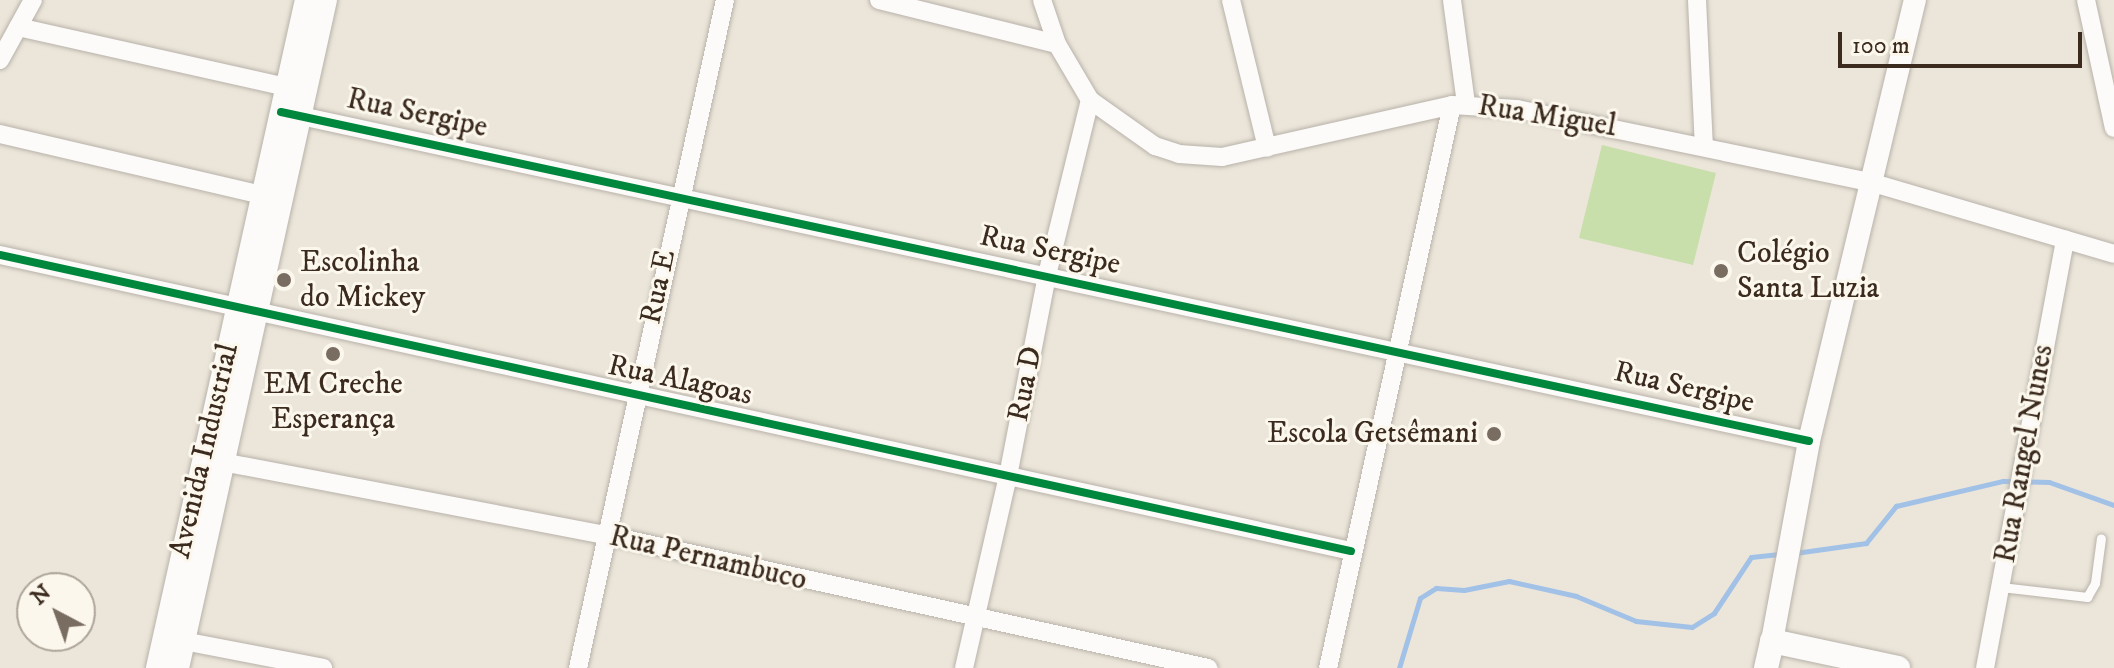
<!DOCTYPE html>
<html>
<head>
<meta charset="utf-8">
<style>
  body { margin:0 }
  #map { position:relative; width:2114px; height:668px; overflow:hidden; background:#ece6da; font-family:"IM FELL DW Pica",serif }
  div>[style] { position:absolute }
  .green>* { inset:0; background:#c8deab }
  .stream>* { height:5px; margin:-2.5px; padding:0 2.5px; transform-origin:2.5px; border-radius:2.5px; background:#a2c1e7 }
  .roads { filter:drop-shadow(0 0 2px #b8b2aa) drop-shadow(0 0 2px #b8b2aa) }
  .service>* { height:9px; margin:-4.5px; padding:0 4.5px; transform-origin:4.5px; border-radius:4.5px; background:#fcfbf9 }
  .minor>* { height:18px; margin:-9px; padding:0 9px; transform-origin:9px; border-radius:9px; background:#fcfbf9 }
  .tertiary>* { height:22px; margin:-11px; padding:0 11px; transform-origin:11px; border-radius:11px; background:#fcfbf9 }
  .secondary>* { height:24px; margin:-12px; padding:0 12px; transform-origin:12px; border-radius:12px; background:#fcfbf9 }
  .cycleway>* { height:8px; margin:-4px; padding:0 4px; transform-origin:4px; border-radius:4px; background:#00873e }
  .dots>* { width:22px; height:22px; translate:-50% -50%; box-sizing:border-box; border:4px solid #fbf7ec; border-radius:50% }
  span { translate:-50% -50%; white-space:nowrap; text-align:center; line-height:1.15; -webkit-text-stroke:6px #fbf7ec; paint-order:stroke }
  .street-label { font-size:30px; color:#3b2a1e }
  .poi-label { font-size:30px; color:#3b2a1e }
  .left { translate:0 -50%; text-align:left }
  .right { translate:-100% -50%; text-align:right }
  .north { position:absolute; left:16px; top:572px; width:80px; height:80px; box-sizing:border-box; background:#fbf7ec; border:2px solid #aea59a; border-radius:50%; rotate:319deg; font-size:22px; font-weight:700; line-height:32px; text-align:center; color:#3b2a1e }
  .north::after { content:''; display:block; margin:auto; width:28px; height:36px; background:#796c60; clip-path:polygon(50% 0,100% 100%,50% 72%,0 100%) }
  .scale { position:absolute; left:1838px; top:32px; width:244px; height:36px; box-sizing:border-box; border:4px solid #3b2a1e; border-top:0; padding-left:10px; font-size:24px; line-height:28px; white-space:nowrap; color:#3b2a1e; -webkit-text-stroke:6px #fbf7ec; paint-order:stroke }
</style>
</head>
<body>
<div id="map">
  <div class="green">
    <i style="clip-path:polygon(1602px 145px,1716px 173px,1693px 265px,1579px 238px)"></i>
  </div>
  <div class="stream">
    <i style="left:1795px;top:553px;width:72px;rotate:-8deg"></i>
    <i style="left:1866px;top:543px;width:48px;rotate:-51deg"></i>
    <i style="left:1896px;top:506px;width:110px;rotate:-13.2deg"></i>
    <i style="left:2003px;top:481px;width:46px;rotate:1.2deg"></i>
    <i style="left:2049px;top:482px;width:69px;rotate:19.5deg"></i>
    <i style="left:1399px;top:668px;width:73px;rotate:-73.3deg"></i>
    <i style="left:1420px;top:598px;width:19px;rotate:-32deg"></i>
    <i style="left:1436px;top:588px;width:28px;rotate:4deg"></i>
    <i style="left:1464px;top:590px;width:46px;rotate:-11.3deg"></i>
    <i style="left:1509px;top:581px;width:69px;rotate:12.6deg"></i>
    <i style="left:1576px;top:596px;width:65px;rotate:22.6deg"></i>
    <i style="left:1636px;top:621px;width:56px;rotate:6.1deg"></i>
    <i style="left:1692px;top:627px;width:26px;rotate:-32deg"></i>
    <i style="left:1714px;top:613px;width:67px;rotate:-56.5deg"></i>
    <i style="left:1751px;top:557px;width:31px;rotate:-6deg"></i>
  </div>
  <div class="roads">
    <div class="service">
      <i style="left:2001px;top:587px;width:87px;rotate:6.6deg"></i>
      <i style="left:2087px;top:597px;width:16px;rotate:-60deg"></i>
      <i style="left:2095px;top:583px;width:45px;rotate:-82.4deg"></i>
    </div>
    <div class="minor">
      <i style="left:879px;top:0;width:183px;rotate:13.9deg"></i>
      <i style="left:1042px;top:0;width:46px;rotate:71.2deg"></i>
      <i style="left:1057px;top:44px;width:65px;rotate:59.5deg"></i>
      <i style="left:1090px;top:100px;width:80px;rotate:35.3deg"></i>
      <i style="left:1155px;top:146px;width:25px;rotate:18deg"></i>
      <i style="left:1179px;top:154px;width:43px;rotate:4deg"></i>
      <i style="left:1222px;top:157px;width:236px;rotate:-12.7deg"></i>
      <i style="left:1452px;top:105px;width:65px;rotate:3.5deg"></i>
      <i style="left:1517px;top:109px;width:364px;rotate:11.7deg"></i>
      <i style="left:1873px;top:183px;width:251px;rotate:16.4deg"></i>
      <i style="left:1231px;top:0;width:152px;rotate:76.3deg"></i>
      <i style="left:1452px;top:0;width:105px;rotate:82.3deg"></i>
      <i style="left:1697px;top:0;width:147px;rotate:87.3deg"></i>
      <i style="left:2086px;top:0;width:131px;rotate:77.7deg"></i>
      <i style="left:18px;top:27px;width:275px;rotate:12.6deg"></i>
      <i style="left:0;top:60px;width:68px;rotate:-61.2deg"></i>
      <i style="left:287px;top:113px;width:1557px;rotate:12.16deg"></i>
      <i style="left:0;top:134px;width:270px;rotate:13.1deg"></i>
      <i style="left:0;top:255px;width:1383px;rotate:12.36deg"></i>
      <i style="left:212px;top:460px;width:402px;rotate:10.8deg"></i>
      <i style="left:607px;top:535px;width:616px;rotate:12.48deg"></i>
      <i style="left:173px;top:639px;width:153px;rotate:10.9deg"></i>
      <i style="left:578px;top:668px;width:684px;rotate:-77.59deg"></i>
      <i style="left:964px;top:668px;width:197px;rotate:-77.1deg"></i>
      <i style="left:1008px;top:476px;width:205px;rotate:-79deg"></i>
      <i style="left:1047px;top:275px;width:180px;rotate:-76.2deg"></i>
      <i style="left:1328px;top:668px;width:576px;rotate:-77.58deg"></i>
      <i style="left:1985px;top:668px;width:436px;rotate:-79.4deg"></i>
    </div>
    <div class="tertiary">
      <i style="left:1772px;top:641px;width:203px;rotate:-79.5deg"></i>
      <i style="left:1809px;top:441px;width:454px;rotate:-76.5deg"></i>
      <i style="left:157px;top:668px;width:684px;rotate:-77.43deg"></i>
      <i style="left:178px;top:668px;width:684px;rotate:-77.51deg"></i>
    </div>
    <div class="secondary">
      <i style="left:1766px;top:668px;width:28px;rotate:-77deg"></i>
      <i style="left:1772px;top:641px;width:129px;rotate:12.1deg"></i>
    </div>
  </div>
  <div class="cycleway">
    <i style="left:281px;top:112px;width:1563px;rotate:12.15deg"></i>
    <i style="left:0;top:255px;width:1383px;rotate:12.36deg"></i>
  </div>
  <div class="dots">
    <i style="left:1721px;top:271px;background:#796c60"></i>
    <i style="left:284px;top:280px;background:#796c60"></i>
    <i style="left:333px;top:354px;background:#796c60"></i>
    <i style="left:1494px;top:434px;background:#796c60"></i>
  </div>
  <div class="street-label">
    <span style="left:417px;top:114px;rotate:12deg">Rua Sergipe</span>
    <span style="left:1547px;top:117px;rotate:9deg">Rua Miguel</span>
    <span style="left:1050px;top:251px;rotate:12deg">Rua Sergipe</span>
    <span style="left:659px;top:287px;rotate:-78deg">Rua E</span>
    <span style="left:680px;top:381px;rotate:12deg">Rua Alagoas</span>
    <span style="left:1026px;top:384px;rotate:-79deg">Rua D</span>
    <span style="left:1684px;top:388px;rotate:13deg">Rua Sergipe</span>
    <span style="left:205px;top:451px;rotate:-77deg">Avenida Industrial</span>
    <span style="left:2025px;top:454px;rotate:-80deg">Rua Rangel Nunes</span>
    <span style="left:708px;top:559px;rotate:13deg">Rua Pernambuco</span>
  </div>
  <div class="poi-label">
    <span class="left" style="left:1737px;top:271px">Colégio<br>Santa Luzia</span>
    <span class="left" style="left:300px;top:280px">Escolinha<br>do Mickey</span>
    <span style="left:333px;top:402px">EM Creche<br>Esperança</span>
    <span class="right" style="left:1478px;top:434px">Escola Getsêmani</span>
  </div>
  <div class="north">N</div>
  <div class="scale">100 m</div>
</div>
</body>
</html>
